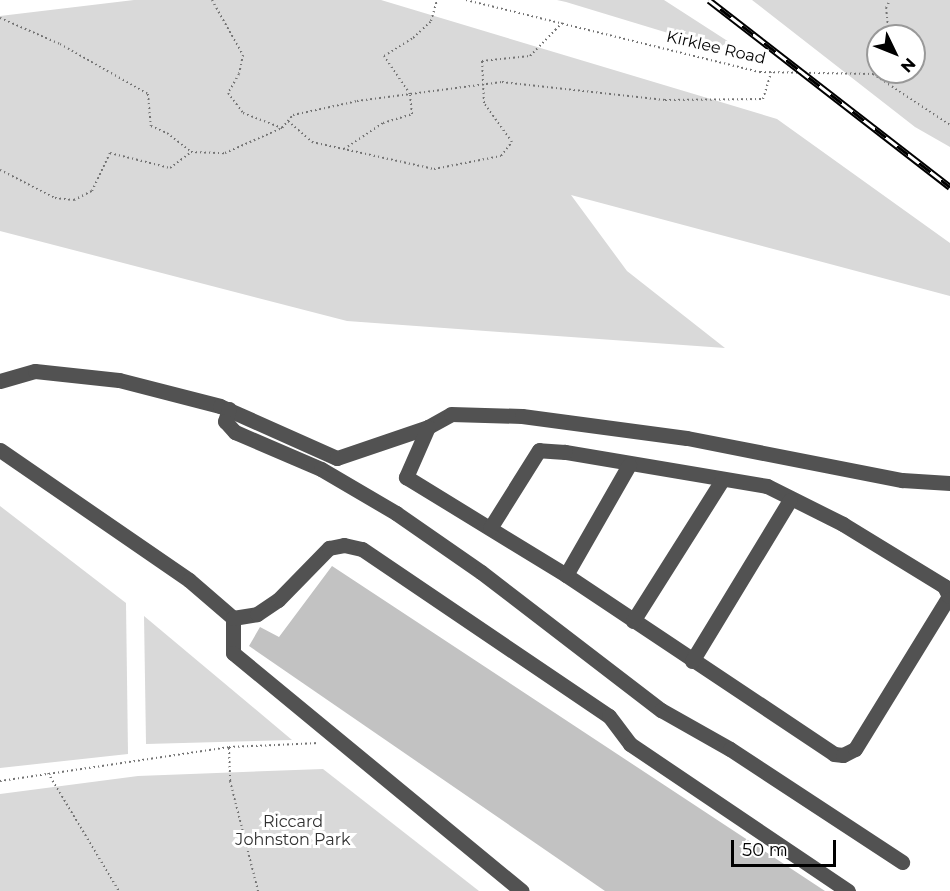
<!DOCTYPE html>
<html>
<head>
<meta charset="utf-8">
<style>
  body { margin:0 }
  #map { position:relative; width:950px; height:891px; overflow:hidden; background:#fff; font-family:Montserrat,sans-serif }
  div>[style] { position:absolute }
  .green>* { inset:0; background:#d9d9d9 }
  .building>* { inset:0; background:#c2c2c2 }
  .path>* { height:2px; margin-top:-1px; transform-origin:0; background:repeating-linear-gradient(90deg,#747474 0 1.5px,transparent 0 4.5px) }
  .minor>* { height:15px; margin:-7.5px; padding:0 7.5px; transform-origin:7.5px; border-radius:7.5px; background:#525252 }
  .rail>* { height:7px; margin-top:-3.5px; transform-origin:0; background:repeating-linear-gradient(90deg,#fff 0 14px,#000 0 28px); box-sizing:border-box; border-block:2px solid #000 }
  span { translate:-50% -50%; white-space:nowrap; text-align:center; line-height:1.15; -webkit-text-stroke:6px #fff; paint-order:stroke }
  .street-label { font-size:16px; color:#000 }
  .park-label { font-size:16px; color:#303030 }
  .north { position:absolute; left:866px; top:24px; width:60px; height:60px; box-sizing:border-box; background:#fff; border:2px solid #999; border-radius:50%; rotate:133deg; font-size:16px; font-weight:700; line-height:24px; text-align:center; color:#000 }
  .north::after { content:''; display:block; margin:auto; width:21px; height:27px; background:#000; clip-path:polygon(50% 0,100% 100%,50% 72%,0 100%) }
  .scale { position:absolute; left:731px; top:840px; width:105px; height:27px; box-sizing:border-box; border:3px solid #000; border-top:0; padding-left:8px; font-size:18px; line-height:21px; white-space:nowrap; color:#000; -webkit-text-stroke:4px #fff; paint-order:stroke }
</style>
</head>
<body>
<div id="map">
  <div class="green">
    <i style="clip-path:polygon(134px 0,381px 0,777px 119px,950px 243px,950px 296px,571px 195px,627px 271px,725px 348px,347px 321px,0 231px,0 16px)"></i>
    <i style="clip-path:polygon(557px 0,664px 0,757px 60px,566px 2px)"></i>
    <i style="clip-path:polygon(evenodd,752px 0,950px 0,950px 147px,915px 127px,752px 0,878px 36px,914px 36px,914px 72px,878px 72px,878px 36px)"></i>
    <i style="clip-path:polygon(0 506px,126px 603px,128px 754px,0 768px)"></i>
    <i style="clip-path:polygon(144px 616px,236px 693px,292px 740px,146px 744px)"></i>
    <i style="clip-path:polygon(323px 769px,479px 891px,0 891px,0 794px,138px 776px)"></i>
  </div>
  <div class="building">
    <i style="clip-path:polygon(332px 566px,825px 891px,605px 891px,249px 646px,260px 627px,279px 637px)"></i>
  </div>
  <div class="path">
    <i style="left:212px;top:0;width:63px;rotate:60.6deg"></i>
    <i style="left:243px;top:55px;width:19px;rotate:102deg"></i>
    <i style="left:239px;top:74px;width:22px;rotate:120deg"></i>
    <i style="left:228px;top:93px;width:25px;rotate:53deg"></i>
    <i style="left:243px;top:113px;width:42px;rotate:21deg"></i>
    <i style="left:466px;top:0;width:303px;rotate:13.8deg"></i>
    <i style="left:760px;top:72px;width:113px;rotate:1deg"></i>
    <i style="left:873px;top:74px;width:92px;rotate:33.5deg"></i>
    <i style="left:0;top:18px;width:65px;rotate:23.4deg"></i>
    <i style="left:60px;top:44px;width:101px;rotate:29.6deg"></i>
    <i style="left:148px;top:94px;width:32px;rotate:85deg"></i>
    <i style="left:151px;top:126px;width:17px;rotate:24deg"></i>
    <i style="left:167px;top:133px;width:31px;rotate:38deg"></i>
    <i style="left:889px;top:36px;width:28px;rotate:-96deg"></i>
    <i style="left:886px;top:8px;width:9px;rotate:-63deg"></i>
    <i style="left:884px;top:81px;width:9px;rotate:-77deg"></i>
    <i style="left:288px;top:121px;width:32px;rotate:41deg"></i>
    <i style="left:312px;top:142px;width:125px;rotate:12.5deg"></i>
    <i style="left:434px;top:169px;width:68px;rotate:-11deg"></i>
    <i style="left:501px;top:156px;width:18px;rotate:-52deg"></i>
    <i style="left:512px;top:142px;width:48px;rotate:-125.7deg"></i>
    <i style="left:484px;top:103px;width:42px;rotate:-92.7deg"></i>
    <i style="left:482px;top:61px;width:48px;rotate:-5.9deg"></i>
    <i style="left:530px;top:56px;width:46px;rotate:-45.9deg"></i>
    <i style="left:344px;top:149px;width:47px;rotate:-33.7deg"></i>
    <i style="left:383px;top:123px;width:30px;rotate:-17deg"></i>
    <i style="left:412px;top:114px;width:20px;rotate:-96deg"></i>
    <i style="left:410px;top:94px;width:46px;rotate:-124.4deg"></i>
    <i style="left:384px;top:56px;width:34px;rotate:-32deg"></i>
    <i style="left:413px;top:38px;width:25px;rotate:-43deg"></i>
    <i style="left:431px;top:21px;width:22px;rotate:-74deg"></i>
    <i style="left:0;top:170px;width:62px;rotate:27deg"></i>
    <i style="left:55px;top:198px;width:19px;rotate:6deg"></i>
    <i style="left:74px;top:200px;width:20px;rotate:-27deg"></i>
    <i style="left:92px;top:191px;width:42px;rotate:-64.7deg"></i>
    <i style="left:110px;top:153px;width:62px;rotate:14deg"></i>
    <i style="left:170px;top:168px;width:26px;rotate:-37deg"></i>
    <i style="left:191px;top:152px;width:34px;rotate:2deg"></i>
    <i style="left:225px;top:153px;width:62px;rotate:-23.7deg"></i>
    <i style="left:282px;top:128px;width:17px;rotate:-50deg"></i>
    <i style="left:293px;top:115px;width:66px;rotate:-12.3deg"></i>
    <i style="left:357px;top:101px;width:146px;rotate:-7.5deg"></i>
    <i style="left:502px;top:82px;width:164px;rotate:6.3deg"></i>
    <i style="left:665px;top:100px;width:98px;rotate:-0.6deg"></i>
    <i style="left:763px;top:99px;width:28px;rotate:-73deg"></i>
    <i style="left:229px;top:748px;width:33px;rotate:88deg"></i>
    <i style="left:230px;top:781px;width:114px;rotate:75.7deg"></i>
    <i style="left:48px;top:773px;width:138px;rotate:59deg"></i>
    <i style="left:0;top:781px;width:232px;rotate:-8.4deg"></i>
    <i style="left:229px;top:747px;width:90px;rotate:-2.5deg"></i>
  </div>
  <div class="minor">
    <i style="left:0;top:381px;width:36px;rotate:-16deg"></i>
    <i style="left:35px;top:371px;width:84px;rotate:6.1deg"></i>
    <i style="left:119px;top:380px;width:104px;rotate:14.4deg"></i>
    <i style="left:220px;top:406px;width:128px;rotate:24deg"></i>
    <i style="left:337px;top:458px;width:96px;rotate:-18.8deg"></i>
    <i style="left:428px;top:427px;width:26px;rotate:-29deg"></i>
    <i style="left:451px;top:414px;width:71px;rotate:1.6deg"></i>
    <i style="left:522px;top:416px;width:166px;rotate:7.6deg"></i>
    <i style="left:687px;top:438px;width:219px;rotate:11.1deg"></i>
    <i style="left:902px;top:480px;width:48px;rotate:3.6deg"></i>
    <i style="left:229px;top:409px;width:13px;rotate:108deg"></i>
    <i style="left:225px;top:421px;width:15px;rotate:48deg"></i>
    <i style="left:235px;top:432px;width:94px;rotate:23.3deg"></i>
    <i style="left:321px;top:469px;width:87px;rotate:30.4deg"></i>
    <i style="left:396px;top:513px;width:103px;rotate:34.8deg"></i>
    <i style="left:481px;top:572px;width:227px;rotate:37.5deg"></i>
    <i style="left:661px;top:710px;width:79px;rotate:29.5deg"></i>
    <i style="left:730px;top:749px;width:206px;rotate:33.3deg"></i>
    <i style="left:428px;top:427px;width:55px;rotate:113.7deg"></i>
    <i style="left:406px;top:477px;width:188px;rotate:31.5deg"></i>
    <i style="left:566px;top:575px;width:322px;rotate:33.7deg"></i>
    <i style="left:834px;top:754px;width:9px;rotate:6deg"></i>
    <i style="left:843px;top:755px;width:13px;rotate:-27deg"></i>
    <i style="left:855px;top:749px;width:180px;rotate:-58.4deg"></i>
    <i style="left:949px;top:596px;width:11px;rotate:-117deg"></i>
    <i style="left:944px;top:586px;width:119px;rotate:-148.5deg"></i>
    <i style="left:843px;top:524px;width:85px;rotate:-153.4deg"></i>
    <i style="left:767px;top:486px;width:205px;rotate:-170.4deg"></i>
    <i style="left:565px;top:452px;width:26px;rotate:-176deg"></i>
    <i style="left:539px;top:450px;width:92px;rotate:122.1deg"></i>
    <i style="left:0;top:450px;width:229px;rotate:34.5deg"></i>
    <i style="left:189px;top:580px;width:58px;rotate:40.8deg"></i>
    <i style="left:233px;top:618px;width:35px;rotate:90deg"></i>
    <i style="left:233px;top:653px;width:374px;rotate:39.5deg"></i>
    <i style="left:566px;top:575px;width:127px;rotate:-60.2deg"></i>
    <i style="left:233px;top:618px;width:24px;rotate:-9deg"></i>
    <i style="left:257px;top:614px;width:25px;rotate:-34deg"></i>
    <i style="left:278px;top:600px;width:73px;rotate:-45.6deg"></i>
    <i style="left:329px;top:548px;width:15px;rotate:-11deg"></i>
    <i style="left:344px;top:545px;width:18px;rotate:13deg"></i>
    <i style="left:362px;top:549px;width:298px;rotate:34.1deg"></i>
    <i style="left:609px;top:716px;width:35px;rotate:53deg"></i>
    <i style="left:630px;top:744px;width:263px;rotate:34deg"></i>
    <i style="left:633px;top:621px;width:167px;rotate:-57.7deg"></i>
    <i style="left:692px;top:661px;width:188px;rotate:-58.7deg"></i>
  </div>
  <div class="rail">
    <i style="left:709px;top:0;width:305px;rotate:37.8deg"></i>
  </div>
  <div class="street-label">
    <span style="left:716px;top:48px;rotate:13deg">Kirklee Road</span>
  </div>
  <div class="park-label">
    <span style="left:293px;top:831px">Riccard<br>Johnston Park</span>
  </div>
  <div class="north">N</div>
  <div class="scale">50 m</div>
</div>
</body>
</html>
